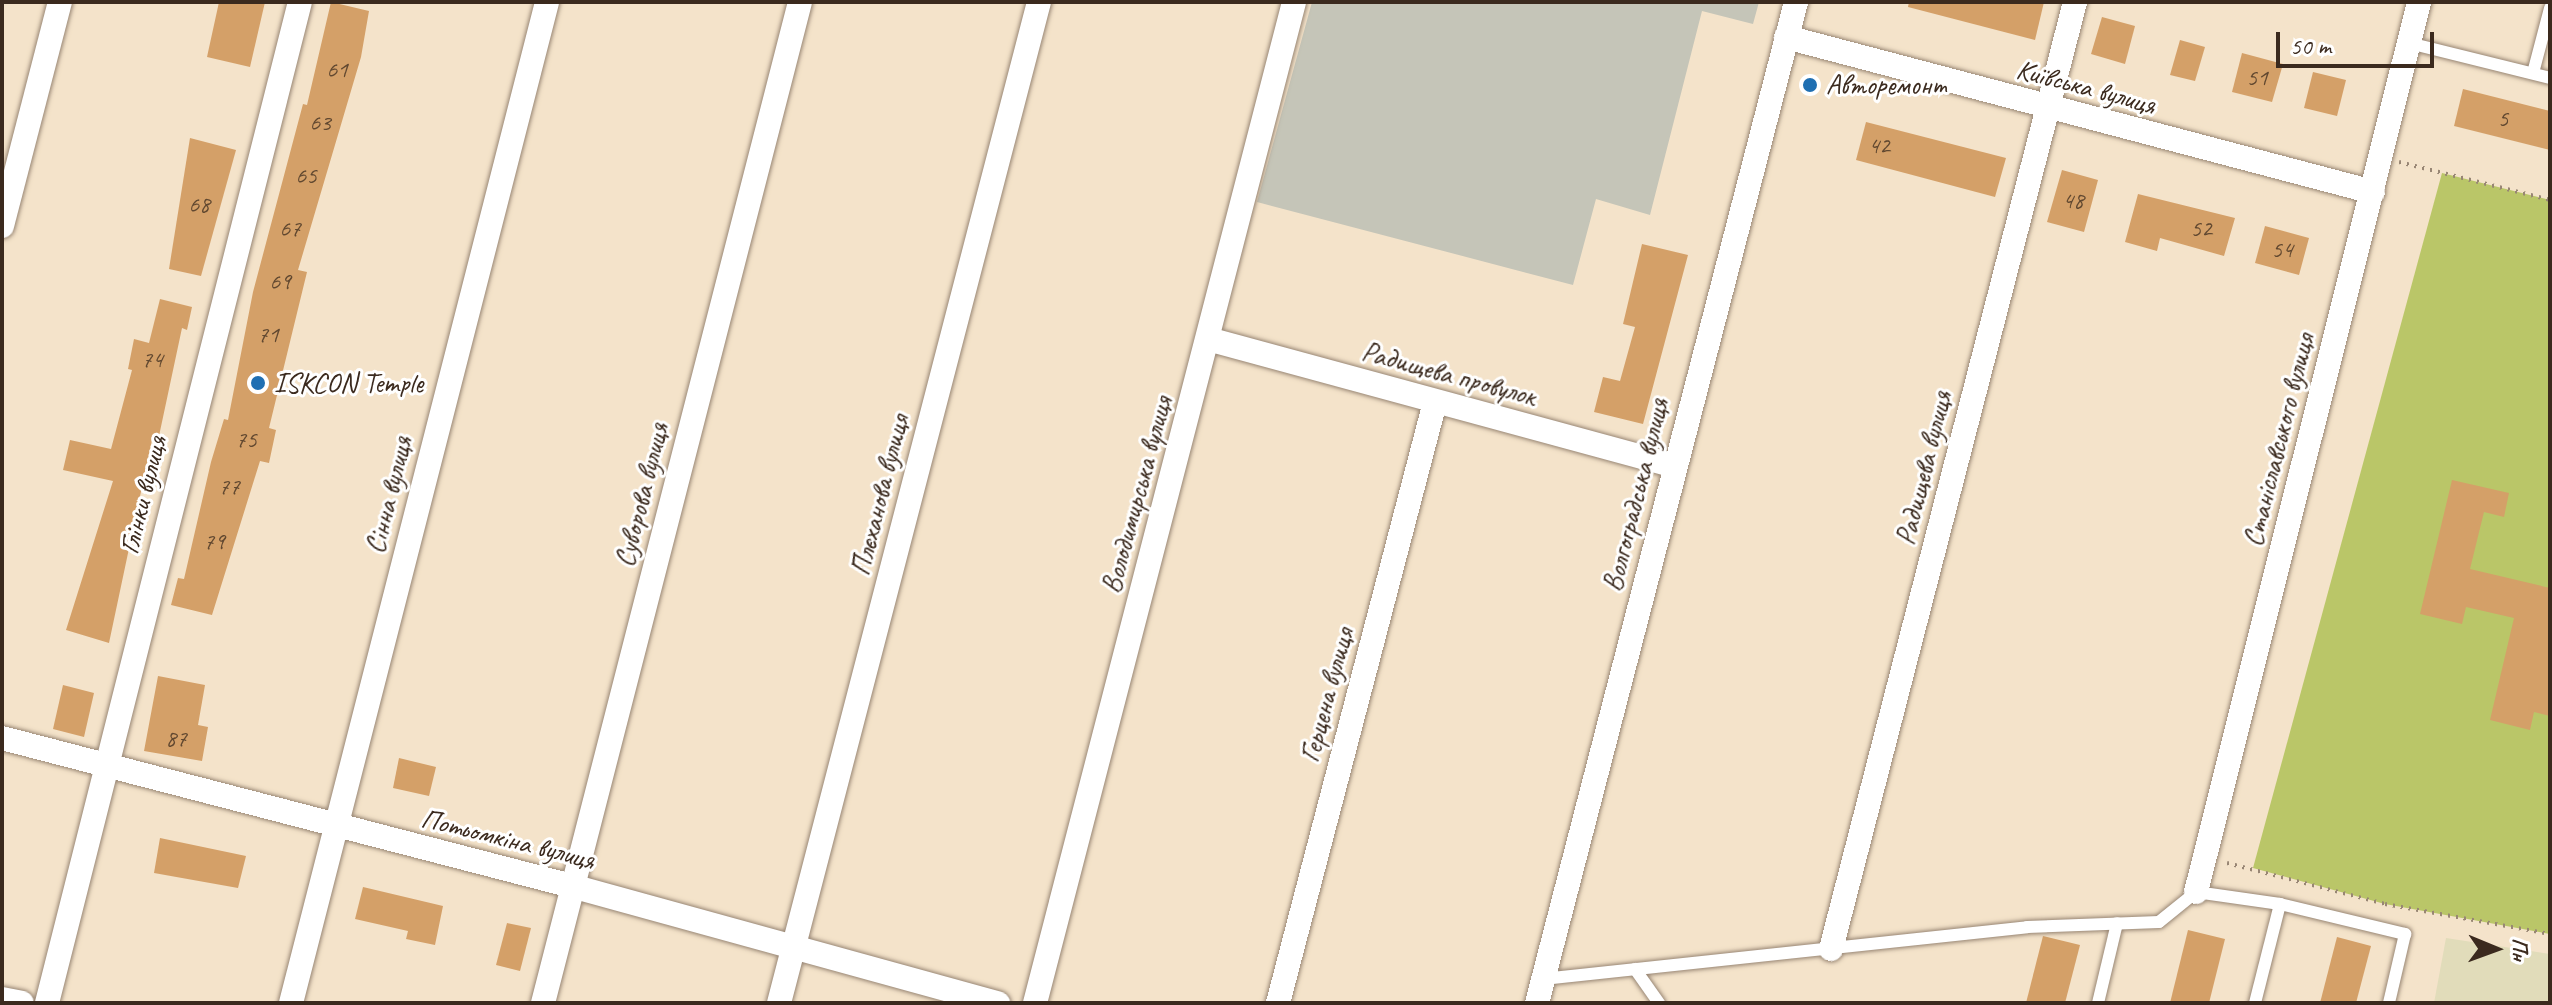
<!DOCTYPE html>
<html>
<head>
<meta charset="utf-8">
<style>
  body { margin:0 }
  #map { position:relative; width:2552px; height:1005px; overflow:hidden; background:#f4e3ca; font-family:Caveat,sans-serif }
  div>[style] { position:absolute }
  .built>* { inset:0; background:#e1dcba }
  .industrial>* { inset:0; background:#c5c5b8 }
  .green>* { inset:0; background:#bac668 }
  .building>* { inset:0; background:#d4a068 }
  .path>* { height:4px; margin-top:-2px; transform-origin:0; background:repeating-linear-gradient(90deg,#988674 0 2px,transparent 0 8px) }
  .roads { filter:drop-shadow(0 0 2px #988674) drop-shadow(0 0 2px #988674) }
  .lane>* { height:12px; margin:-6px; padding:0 6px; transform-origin:6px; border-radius:6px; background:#fff }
  .street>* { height:24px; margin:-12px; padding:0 12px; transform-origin:12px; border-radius:12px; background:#fff }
  .dots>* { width:22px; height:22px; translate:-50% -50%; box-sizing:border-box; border:4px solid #fff; border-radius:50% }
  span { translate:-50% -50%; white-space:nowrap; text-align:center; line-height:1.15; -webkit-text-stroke:6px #fff; paint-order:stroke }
  .number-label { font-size:24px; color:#614830 }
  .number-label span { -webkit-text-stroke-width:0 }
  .poi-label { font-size:28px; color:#3b2a1e }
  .left { translate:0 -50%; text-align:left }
  .street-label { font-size:28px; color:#3b2a1e }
  .frame { position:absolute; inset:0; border:4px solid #3b2a1e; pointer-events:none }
  .north { position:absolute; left:2456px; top:909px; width:80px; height:80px; -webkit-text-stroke:6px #fff; paint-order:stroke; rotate:91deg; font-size:22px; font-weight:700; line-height:32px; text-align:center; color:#3b2a1e }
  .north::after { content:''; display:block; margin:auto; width:28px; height:36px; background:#3b2a1e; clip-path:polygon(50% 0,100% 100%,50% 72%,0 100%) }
  .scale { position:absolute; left:2276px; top:32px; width:158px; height:36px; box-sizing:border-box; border:4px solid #3b2a1e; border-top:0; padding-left:10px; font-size:24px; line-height:28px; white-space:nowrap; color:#3b2a1e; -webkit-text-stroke:6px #fff; paint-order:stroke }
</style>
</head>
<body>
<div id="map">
  <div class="built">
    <i style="clip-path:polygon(2446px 938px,2550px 954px,2550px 1003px,2434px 1003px)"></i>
  </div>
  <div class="industrial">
    <i style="clip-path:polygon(1312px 2px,1759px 2px,1753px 24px,1702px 11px,1650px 215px,1596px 199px,1573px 285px,1257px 202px)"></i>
  </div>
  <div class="green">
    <i style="clip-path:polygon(2442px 173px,2550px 200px,2550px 934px,2385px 904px,2253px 868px)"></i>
  </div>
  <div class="building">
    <i style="clip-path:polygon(219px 2px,265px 2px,250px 67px,207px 57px)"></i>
    <i style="clip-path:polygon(331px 2px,369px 11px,361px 57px,298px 270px,307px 272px,269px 428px,276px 430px,269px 463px,260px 461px,212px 615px,171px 605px,178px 578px,184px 579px,211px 462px,224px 419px,228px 420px,253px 292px,303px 104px,307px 105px)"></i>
    <i style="clip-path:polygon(1909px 2px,2044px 2px,2035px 40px,1908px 7px)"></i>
    <i style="clip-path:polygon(2102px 17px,2135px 26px,2125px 64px,2091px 54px)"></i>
    <i style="clip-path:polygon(2180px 40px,2205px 47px,2195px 81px,2170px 75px)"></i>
    <i style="clip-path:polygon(2242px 53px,2283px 64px,2272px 102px,2232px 92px)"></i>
    <i style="clip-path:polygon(2313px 72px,2346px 80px,2337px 116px,2304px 108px)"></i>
    <i style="clip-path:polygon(2463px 89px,2550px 111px,2550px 150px,2454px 126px)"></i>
    <i style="clip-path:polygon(1866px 122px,2006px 158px,1995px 197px,1856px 160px)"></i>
    <i style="clip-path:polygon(190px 138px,236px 150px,201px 276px,169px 269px)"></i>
    <i style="clip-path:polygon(2062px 170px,2098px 180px,2084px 232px,2047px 222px)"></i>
    <i style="clip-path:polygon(2138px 194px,2235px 218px,2224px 256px,2160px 238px,2157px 251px,2125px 242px)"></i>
    <i style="clip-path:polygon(2265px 226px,2309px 238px,2299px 275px,2255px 263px)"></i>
    <i style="clip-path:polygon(1642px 244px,1688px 255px,1643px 424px,1594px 412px,1603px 377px,1620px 381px,1635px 327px,1623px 324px)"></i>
    <i style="clip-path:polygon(160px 299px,192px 307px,187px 330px,182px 328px,159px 436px,153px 435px,109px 643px,66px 630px,113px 481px,63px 470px,70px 440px,111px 449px,132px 370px,128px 369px,134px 339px,149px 343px)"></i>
    <i style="clip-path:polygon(2452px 480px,2509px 493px,2504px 517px,2484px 512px,2470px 569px,2550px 588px,2550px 716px,2534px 712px,2530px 730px,2490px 720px,2514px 618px,2466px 607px,2462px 624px,2420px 614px)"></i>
    <i style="clip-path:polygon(158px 676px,205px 685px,198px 725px,208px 727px,202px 761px,144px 751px)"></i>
    <i style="clip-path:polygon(63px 685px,94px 693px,84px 737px,53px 729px)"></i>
    <i style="clip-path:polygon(399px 758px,436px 767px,429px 796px,393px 788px)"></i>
    <i style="clip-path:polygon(160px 838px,246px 856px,238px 888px,154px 873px)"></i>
    <i style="clip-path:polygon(363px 887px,443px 906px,435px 945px,406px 939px,408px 931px,355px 919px)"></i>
    <i style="clip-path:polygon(507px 923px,531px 928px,520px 971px,496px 965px)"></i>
    <i style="clip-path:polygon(2188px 930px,2225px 939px,2209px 1003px,2170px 1003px)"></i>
    <i style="clip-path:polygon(2043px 936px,2080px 945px,2065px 1003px,2026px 1003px)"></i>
    <i style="clip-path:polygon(2337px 937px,2371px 946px,2356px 1003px,2320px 1003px)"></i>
  </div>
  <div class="path">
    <i style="left:2399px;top:162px;width:156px;rotate:14.1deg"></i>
    <i style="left:2227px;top:863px;width:163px;rotate:14.5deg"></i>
    <i style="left:2385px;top:904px;width:168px;rotate:10.3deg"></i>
  </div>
  <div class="roads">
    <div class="lane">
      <i style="left:2409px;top:43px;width:145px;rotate:13.9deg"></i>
      <i style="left:2533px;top:73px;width:67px;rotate:-75.3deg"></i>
      <i style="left:1635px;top:969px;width:42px;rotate:54.8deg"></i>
      <i style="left:1543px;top:979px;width:487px;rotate:-6.1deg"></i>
      <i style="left:2027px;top:927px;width:132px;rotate:-2.2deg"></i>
      <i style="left:2159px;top:922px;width:48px;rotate:-39deg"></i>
      <i style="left:2196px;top:892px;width:85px;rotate:8.1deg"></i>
      <i style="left:2280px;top:904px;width:129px;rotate:13.5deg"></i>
      <i style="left:2405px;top:934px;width:71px;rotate:103.1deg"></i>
      <i style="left:2098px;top:1003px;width:82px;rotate:-76.6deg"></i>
      <i style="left:2255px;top:1003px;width:102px;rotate:-75.8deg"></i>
    </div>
    <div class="street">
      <i style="left:1786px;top:37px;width:607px;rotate:14.79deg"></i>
      <i style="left:2px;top:226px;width:231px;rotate:-75.5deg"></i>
      <i style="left:1208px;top:339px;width:484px;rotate:15.2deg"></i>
      <i style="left:2px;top:738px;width:589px;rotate:14.56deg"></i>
      <i style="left:572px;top:886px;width:442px;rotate:15.4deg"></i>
      <i style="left:2196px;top:892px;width:918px;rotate:-75.93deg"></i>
      <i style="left:1831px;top:949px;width:978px;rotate:-75.55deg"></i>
      <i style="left:2px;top:999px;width:20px;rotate:11deg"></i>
      <i style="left:47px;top:1003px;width:1032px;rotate:-75.82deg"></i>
      <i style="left:291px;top:1003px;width:1033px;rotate:-75.65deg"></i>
      <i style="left:543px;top:1003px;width:1033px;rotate:-75.6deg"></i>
      <i style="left:779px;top:1003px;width:1034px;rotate:-75.44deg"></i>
      <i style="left:1035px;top:1003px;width:1034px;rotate:-75.49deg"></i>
      <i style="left:1278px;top:1003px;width:621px;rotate:-75.36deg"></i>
      <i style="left:1537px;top:1003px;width:1034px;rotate:-75.49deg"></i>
    </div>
  </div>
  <div class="dots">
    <i style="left:1810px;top:85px;background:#1f6fb2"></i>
    <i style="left:258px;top:383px;background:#1f6fb2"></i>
  </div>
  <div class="number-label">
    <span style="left:337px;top:70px">61</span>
    <span style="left:2257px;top:78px">51</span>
    <span style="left:2503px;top:119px">5</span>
    <span style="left:320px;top:123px">63</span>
    <span style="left:1879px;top:146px">42</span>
    <span style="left:306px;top:176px">65</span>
    <span style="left:2073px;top:201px">48</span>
    <span style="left:199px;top:205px">68</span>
    <span style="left:290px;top:229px">67</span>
    <span style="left:2201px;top:229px">52</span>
    <span style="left:2282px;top:250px">54</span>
    <span style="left:280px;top:282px">69</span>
    <span style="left:268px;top:335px">71</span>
    <span style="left:152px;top:360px">74</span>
    <span style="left:246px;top:440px">75</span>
    <span style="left:229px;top:487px">77</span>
    <span style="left:214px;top:542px">79</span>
    <span style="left:176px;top:739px">87</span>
  </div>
  <div class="poi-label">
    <span class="left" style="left:1826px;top:85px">Авторемонт</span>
    <span class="left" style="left:274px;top:383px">ISKCON Temple</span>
  </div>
  <div class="street-label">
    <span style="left:2086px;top:87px;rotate:15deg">Київська вулиця</span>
    <span style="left:1449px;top:374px;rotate:15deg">Радищева провулок</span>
    <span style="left:2279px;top:440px;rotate:-76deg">Станіславського вулиця</span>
    <span style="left:1924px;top:468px;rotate:-76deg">Радищева вулиця</span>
    <span style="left:143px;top:495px;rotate:-76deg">Глінки вулиця</span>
    <span style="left:389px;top:495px;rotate:-76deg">Сінна вулиця</span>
    <span style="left:642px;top:495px;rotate:-76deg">Суворова вулиця</span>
    <span style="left:880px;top:495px;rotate:-76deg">Плєханова вулиця</span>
    <span style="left:1137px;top:495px;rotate:-75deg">Володимирська вулиця</span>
    <span style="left:1636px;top:495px;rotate:-76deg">Волгоградська вулиця</span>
    <span style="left:1327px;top:695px;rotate:-75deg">Герцена вулиця</span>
    <span style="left:508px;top:839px;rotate:14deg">Потьомкіна вулиця</span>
  </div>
  <div class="frame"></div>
  <div class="north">Пн</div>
  <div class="scale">50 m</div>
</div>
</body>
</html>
